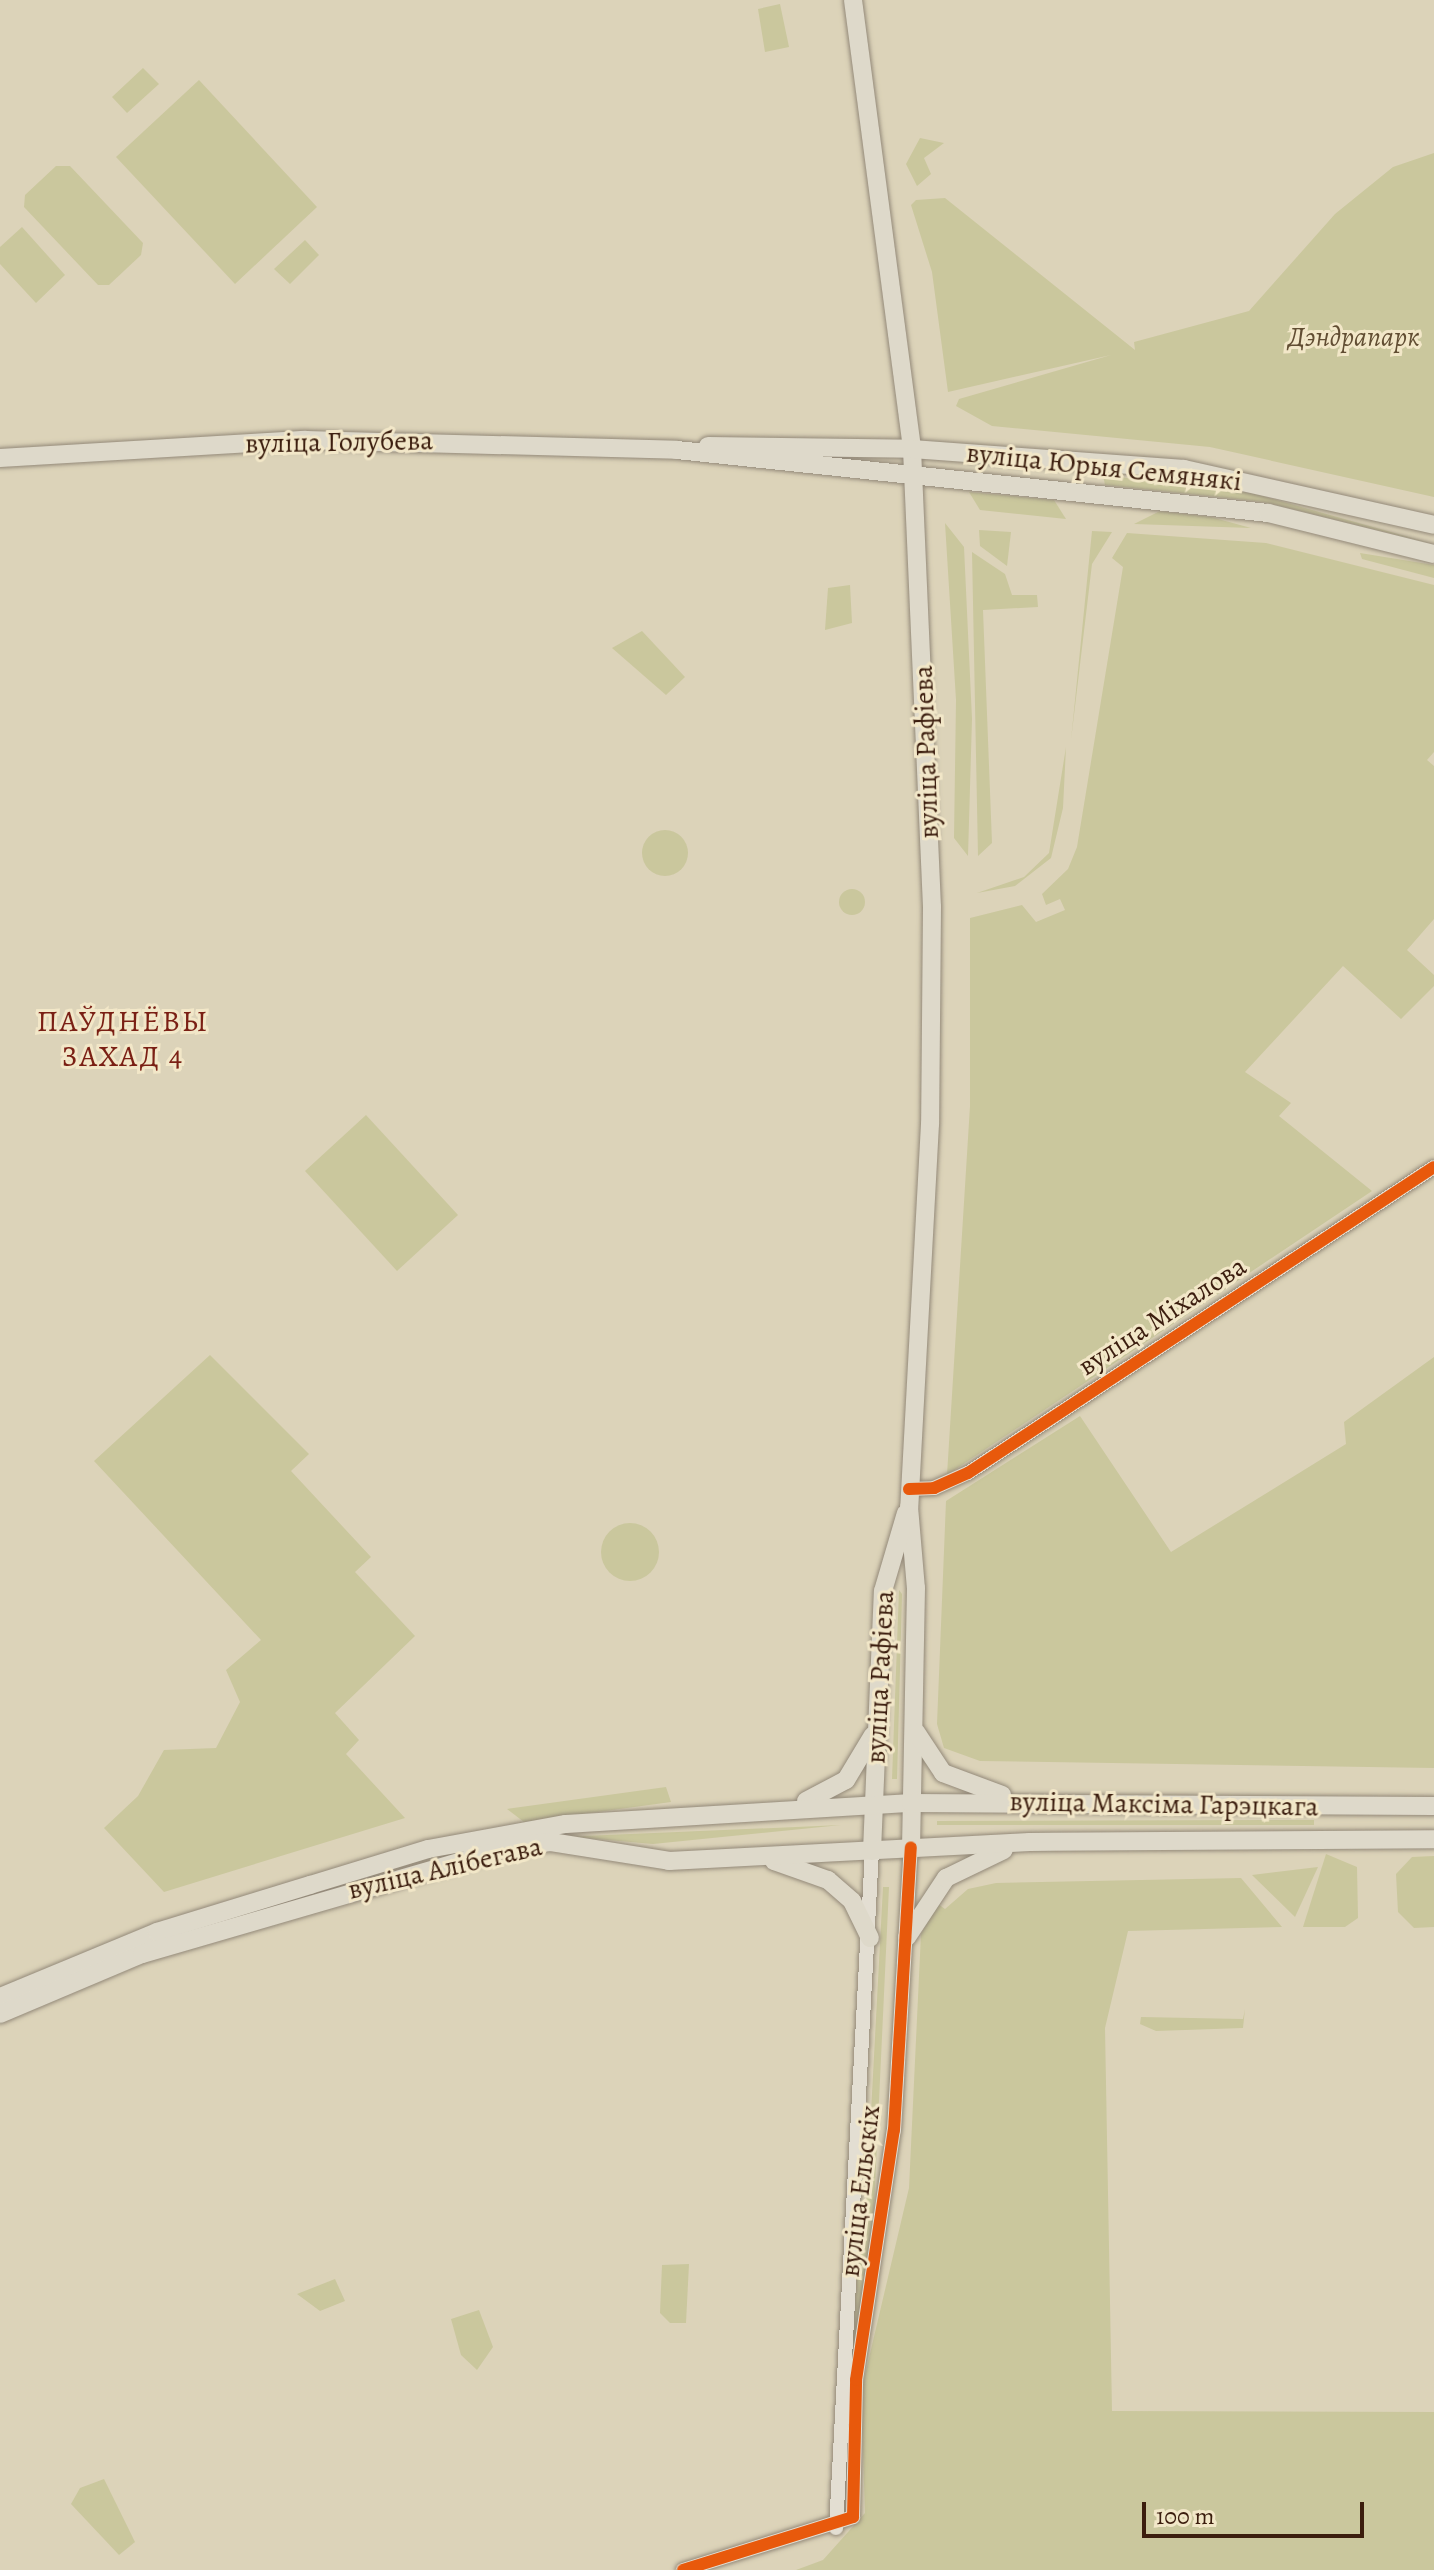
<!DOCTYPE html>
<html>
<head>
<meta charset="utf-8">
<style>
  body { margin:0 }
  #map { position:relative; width:1434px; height:2570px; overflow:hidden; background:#dcd3b9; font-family:Alegreya,serif }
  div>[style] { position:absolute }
  .green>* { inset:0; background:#cac79d }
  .round { border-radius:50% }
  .roads { filter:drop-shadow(0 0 2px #938979) drop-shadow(0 0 2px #938979) }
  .minor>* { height:14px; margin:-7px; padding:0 7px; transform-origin:7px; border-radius:7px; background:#e3ded2 }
  .major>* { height:18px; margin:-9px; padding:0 9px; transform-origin:9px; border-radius:9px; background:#ded9ca }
  .cycleway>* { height:12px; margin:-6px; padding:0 6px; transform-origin:6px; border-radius:6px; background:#e8590c }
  span { translate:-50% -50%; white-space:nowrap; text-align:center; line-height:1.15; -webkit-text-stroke:6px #f2e7c8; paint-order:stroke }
  .park-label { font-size:28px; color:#614d32; font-style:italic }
  .street-label { font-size:28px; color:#3b1d0e }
  .neighbourhood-label { font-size:30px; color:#7a1f14; letter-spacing:2px }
  .scale { position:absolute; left:1142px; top:2502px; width:222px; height:36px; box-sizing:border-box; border:4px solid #3b1d0e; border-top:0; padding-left:10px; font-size:24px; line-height:28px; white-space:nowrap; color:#3b1d0e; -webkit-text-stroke:6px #f2e7c8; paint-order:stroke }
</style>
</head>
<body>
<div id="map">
  <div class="green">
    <i style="clip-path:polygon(780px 4px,789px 47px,765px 52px,758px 9px)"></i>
    <i style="clip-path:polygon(143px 68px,159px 84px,127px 113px,112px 97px)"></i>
    <i style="clip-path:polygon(199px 80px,317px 207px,235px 284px,116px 157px)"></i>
    <i style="clip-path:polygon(920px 138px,944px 143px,924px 158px,931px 174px,917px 186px,906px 164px)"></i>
    <i style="clip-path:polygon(1434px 153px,1434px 497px,1210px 447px,992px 426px,956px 406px,959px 399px,1111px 355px,948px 392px,932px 272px,911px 205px,916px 200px,945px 198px,1135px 350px,1134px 342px,1249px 311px,1335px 214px,1393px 167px)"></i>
    <i style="clip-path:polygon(56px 166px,70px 166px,143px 243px,141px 255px,109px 285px,98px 285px,24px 207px,25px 195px)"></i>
    <i style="clip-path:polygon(22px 227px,65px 275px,36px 303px,0 264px,0 247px)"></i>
    <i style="clip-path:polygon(305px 240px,319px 255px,290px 284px,274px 269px)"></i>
    <i style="clip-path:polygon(1103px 475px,1251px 493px,1434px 544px,1264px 502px,1105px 485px)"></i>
    <i style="clip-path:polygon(969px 492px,1054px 500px,1066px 519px,980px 510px)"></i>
    <i style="clip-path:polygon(1160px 511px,1211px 517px,1251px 528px,1134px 524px)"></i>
    <i style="clip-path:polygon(945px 523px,964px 547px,972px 719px,968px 856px,954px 838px,956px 700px)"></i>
    <i style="clip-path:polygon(979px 530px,1011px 532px,1007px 566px,980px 546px)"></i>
    <i style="clip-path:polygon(1092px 531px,1112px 532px,1092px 564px,1071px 740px)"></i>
    <i style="clip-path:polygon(1127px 533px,1266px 543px,1434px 585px,1434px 752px,1427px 760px,1434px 766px,1434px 919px,1407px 950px,1434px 975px,1434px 986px,1401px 1019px,1343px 966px,1245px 1072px,1291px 1103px,1279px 1116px,1372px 1191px,947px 1475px,970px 1106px,970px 918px,1022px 905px,1036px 922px,1065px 910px,1060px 899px,1046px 905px,1042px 894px,1068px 869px,1077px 847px,1123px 567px,1112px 558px)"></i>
    <i style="clip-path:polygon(972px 552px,1005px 574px,1012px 595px,1037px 595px,1038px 607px,983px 610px,992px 843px,978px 856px)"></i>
    <i style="clip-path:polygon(1360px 553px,1434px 565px,1434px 578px,1362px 559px)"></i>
    <i style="clip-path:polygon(850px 585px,852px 623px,825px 630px,828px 588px)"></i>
    <i style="clip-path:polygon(642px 631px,685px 677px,666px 695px,612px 648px)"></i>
    <i style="clip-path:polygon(1066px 747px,1063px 808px,1051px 858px,1015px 886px,977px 893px,1024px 877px,1049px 853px)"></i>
    <i class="round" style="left:642px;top:830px;width:46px;height:46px"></i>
    <i class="round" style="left:839px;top:889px;width:26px;height:26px"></i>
    <i style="clip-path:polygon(366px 1115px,458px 1215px,397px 1271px,305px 1171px)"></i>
    <i style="clip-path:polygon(210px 1355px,309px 1454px,291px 1471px,371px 1557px,355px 1572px,415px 1636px,335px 1713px,359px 1740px,346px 1754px,405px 1818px,164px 1892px,104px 1828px,138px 1796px,164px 1750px,216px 1748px,240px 1702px,226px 1670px,261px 1640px,94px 1461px)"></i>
    <i style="clip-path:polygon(1434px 1357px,1434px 1768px,980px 1761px,944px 1748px,937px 1724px,946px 1501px,1080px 1416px,1171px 1552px,1346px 1444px,1344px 1422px)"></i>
    <i class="round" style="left:601px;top:1523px;width:58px;height:58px"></i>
    <i style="clip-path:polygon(899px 1590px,902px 1594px,897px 1779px,892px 1779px)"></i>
    <i style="clip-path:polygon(666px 1787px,671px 1802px,524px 1822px,507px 1809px)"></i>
    <i style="clip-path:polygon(1314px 1820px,1314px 1825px,937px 1825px,937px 1821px)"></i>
    <i style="clip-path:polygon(841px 1825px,653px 1844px,574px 1837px,584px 1836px)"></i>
    <i style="clip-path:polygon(1326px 1854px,1357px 1867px,1358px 1918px,1345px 1927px,1303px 1927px)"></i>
    <i style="clip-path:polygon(1434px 1856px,1434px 1927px,1414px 1928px,1398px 1912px,1396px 1874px,1412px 1857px)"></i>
    <i style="clip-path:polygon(1318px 1867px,1295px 1917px,1252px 1875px)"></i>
    <i style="clip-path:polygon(1241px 1878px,1282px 1927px,1128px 1931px,1105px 2028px,1112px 2411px,1434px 2412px,1434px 2570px,796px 2570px,823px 2560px,865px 2513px,861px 2392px,909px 2188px,921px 1934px,938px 1904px,945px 1909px,968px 1889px,996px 1883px)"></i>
    <i style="clip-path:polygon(883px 1887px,889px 1887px,874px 2208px,858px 2363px,846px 2362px,866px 2207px)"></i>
    <i style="clip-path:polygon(1245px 2009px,1243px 2028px,1156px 2031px,1140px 2024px,1141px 2017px,1243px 2019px)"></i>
    <i style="clip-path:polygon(689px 2264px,686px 2323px,670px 2323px,660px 2313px,662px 2265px)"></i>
    <i style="clip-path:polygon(335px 2279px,345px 2301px,320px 2311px,297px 2294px)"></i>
    <i style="clip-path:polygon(479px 2310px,493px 2347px,477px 2370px,461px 2355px,451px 2319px)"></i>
    <i style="clip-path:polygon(104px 2479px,135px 2542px,119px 2555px,71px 2504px,80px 2488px)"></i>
  </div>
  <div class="roads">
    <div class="minor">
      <i style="left:909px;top:1489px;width:25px;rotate:-2deg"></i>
      <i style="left:934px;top:1488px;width:37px;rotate:-24deg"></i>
      <i style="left:968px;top:1473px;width:557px;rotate:-33.29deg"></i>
      <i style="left:836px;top:2528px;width:678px;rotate:-86.96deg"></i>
      <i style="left:683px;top:2570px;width:178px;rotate:-17.3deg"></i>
      <i style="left:853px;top:2517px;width:137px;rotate:-88.7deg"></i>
      <i style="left:856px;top:2380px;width:253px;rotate:-81.4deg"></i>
      <i style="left:894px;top:2130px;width:283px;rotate:-86.6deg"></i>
    </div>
    <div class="major">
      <i style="left:853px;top:0;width:453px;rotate:82.5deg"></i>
      <i style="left:912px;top:449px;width:458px;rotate:87.5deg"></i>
      <i style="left:932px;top:907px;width:217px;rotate:90.5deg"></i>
      <i style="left:930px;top:1124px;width:384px;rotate:93.1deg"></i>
      <i style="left:909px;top:1507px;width:81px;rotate:85.1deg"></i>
      <i style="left:916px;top:1588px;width:260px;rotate:91.1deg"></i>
      <i style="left:708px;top:446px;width:204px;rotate:0.8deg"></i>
      <i style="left:912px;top:449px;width:273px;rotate:4.2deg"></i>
      <i style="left:1184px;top:469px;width:256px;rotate:12.6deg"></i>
      <i style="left:0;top:458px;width:306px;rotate:-3.4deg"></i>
      <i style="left:305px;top:440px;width:372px;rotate:1.5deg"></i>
      <i style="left:677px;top:450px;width:594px;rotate:6.08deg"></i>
      <i style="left:1268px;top:513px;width:171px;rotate:13.9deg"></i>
      <i style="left:916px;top:1732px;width:49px;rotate:56.6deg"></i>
      <i style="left:943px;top:1773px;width:63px;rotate:20.4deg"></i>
      <i style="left:806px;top:1801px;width:45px;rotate:-27.7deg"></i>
      <i style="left:846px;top:1780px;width:52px;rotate:-59deg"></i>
      <i style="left:872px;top:1851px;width:260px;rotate:-87.6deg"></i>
      <i style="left:883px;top:1591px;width:81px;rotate:-73.6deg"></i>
      <i style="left:774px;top:1861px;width:57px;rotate:19.4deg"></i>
      <i style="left:828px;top:1880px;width:32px;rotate:41deg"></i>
      <i style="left:852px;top:1901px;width:41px;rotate:64.1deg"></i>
      <i style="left:907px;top:1937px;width:71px;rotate:-56.5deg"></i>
      <i style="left:946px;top:1878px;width:64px;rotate:-25.8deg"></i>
      <i style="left:0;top:1997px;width:170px;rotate:-22.5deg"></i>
      <i style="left:157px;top:1932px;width:160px;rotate:-17.1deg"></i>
      <i style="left:310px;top:1885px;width:123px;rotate:-17deg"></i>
      <i style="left:428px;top:1849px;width:140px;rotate:-10.3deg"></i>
      <i style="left:566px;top:1824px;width:346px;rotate:-3.5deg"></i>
      <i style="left:911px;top:1803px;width:523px;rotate:0.33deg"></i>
      <i style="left:0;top:2014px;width:154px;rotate:-22.9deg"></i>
      <i style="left:142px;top:1954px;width:386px;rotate:-16.2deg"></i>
      <i style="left:513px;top:1846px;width:38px;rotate:-6deg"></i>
      <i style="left:551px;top:1842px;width:120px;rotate:9.1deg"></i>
      <i style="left:669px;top:1861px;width:361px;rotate:-3deg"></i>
      <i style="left:1030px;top:1842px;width:404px;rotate:-0.4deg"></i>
    </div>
  </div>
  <div class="cycleway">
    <i style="left:909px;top:1489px;width:25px;rotate:-2deg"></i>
    <i style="left:934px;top:1488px;width:37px;rotate:-24deg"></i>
    <i style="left:968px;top:1473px;width:557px;rotate:-33.29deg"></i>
    <i style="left:683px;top:2570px;width:178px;rotate:-17.3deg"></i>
    <i style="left:853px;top:2517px;width:137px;rotate:-88.7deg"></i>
    <i style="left:856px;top:2380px;width:253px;rotate:-81.4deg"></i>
    <i style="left:894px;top:2130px;width:283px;rotate:-86.6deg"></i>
  </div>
  <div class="park-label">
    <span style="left:1354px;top:337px">Дэндрапарк</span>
  </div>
  <div class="street-label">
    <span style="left:339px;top:442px;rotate:-1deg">вуліца Голубева</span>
    <span style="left:1104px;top:467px;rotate:6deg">вуліца Юрыя Семянякі</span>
    <span style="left:926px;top:752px;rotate:-92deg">вуліца Рафіева</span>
    <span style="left:1162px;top:1316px;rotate:-33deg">вуліца Міхалова</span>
    <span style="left:880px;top:1677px;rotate:-87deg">вуліца Рафіева</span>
    <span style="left:1164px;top:1804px;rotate:1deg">вуліца Максіма Гарэцкага</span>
    <span style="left:445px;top:1868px;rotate:-13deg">вуліца Алібегава</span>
    <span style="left:860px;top:2191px;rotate:-83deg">вуліца Ельскіх</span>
  </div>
  <div class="neighbourhood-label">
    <span style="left:123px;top:1038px">ПАЎДНЁВЫ<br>ЗАХАД 4</span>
  </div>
  <div class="scale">100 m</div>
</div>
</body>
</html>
